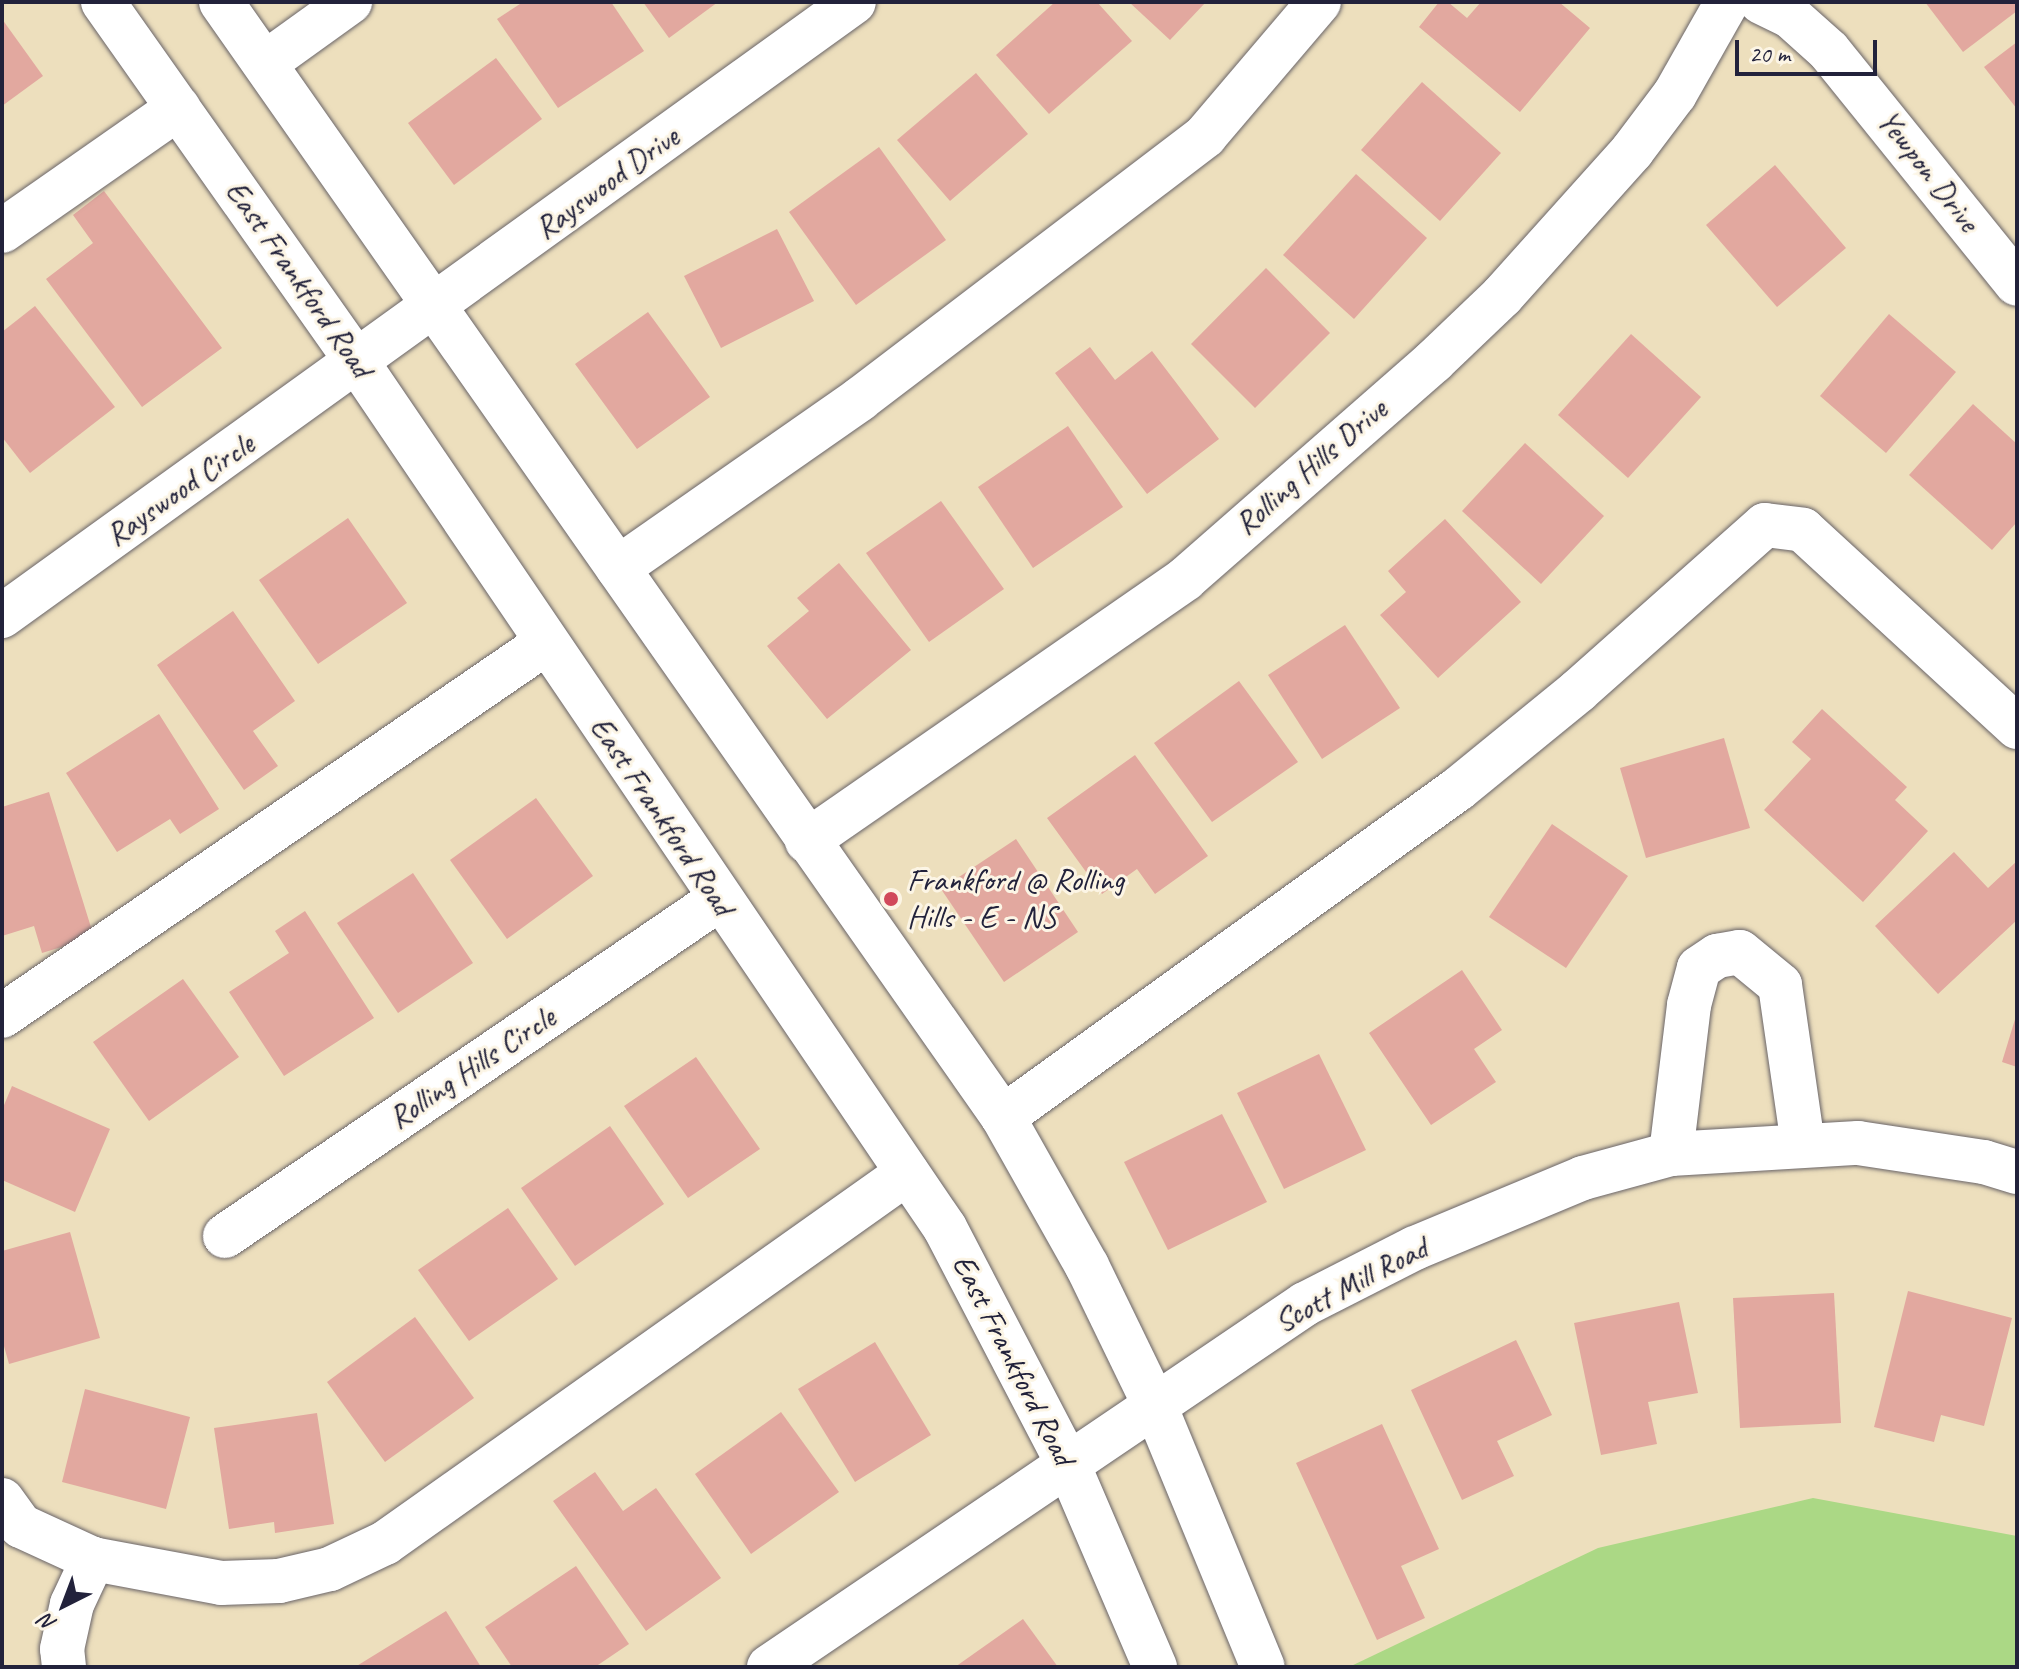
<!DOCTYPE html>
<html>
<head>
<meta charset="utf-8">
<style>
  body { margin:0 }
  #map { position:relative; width:2019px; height:1669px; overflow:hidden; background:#eddfbd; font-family:Caveat,sans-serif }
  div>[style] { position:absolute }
  .green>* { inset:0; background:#abd885 }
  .building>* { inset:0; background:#e2a89f }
  .roads { filter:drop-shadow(0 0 2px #696468) drop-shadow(0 0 2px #696468) }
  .minor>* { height:44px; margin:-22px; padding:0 22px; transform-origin:22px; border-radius:22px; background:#fff }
  .major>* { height:44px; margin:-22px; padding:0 22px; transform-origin:22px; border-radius:22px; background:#fff }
  .dots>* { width:22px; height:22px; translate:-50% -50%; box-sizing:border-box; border:4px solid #fcf5e5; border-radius:50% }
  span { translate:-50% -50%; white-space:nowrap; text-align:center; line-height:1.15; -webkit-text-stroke:6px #fcf5e5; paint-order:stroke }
  .street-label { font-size:32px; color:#22223b }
  .poi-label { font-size:32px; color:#22223b }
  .left { translate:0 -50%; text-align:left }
  .frame { position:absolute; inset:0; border:4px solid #22223b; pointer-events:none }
  .north { position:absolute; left:24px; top:1565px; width:80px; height:80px; -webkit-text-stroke:6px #fcf5e5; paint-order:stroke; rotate:222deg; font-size:22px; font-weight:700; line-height:32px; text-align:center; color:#22223b }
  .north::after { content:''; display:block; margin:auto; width:28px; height:36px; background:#22223b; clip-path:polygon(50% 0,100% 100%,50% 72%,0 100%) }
  .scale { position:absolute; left:1735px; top:40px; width:142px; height:36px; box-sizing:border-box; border:4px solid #22223b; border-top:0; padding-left:10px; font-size:24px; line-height:28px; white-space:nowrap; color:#22223b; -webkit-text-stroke:6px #fcf5e5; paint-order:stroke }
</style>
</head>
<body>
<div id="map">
  <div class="green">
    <i style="clip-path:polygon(1813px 1498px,2017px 1536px,2017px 1667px,1349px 1667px,1598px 1548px)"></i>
  </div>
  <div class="building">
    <i style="clip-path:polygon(523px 2px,611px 2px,644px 51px,558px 108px,497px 19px)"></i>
    <i style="clip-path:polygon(643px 2px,718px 2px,669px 38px)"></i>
    <i style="clip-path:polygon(1055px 2px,1097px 2px,1132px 41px,1049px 114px,996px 55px)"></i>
    <i style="clip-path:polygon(1129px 2px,1206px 2px,1170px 40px)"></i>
    <i style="clip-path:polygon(1439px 2px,1448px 2px,1467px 18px,1481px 2px,1559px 2px,1590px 28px,1520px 112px,1419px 27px)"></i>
    <i style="clip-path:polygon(1925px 2px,2017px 2px,2017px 11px,1963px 52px)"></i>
    <i style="clip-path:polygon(2px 19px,43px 76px,2px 106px)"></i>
    <i style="clip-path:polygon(2017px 42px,2017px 109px,1984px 67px)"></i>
    <i style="clip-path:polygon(496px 58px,542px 119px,454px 185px,408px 123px)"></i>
    <i style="clip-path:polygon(976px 73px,1028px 134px,950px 201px,897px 140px)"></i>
    <i style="clip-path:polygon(1422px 82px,1501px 153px,1440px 221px,1361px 150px)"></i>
    <i style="clip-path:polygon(879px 147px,946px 240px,856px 305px,789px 212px)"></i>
    <i style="clip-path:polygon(1775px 165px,1846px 248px,1777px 307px,1706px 225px)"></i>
    <i style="clip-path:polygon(1356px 174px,1427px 238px,1354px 319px,1283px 255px)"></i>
    <i style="clip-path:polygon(104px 191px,222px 348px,142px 407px,46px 279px,93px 243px,73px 215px)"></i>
    <i style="clip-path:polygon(777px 229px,814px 301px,721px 348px,684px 276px)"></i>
    <i style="clip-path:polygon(1266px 268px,1330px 333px,1255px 408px,1191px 344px)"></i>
    <i style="clip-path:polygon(35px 306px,115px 407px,30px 473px,2px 437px,2px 332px)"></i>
    <i style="clip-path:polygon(648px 312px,710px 397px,637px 449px,575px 364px)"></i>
    <i style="clip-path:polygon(1889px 314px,1956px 372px,1886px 453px,1820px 396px)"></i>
    <i style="clip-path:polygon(1631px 334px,1701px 397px,1628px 478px,1558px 415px)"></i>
    <i style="clip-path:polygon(1090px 347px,1115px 380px,1152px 351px,1219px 439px,1147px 494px,1055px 373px)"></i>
    <i style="clip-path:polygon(1973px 404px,2017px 444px,2017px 522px,1992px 550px,1909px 475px)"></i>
    <i style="clip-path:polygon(1068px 426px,1123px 507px,1033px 568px,978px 487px)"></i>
    <i style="clip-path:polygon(1525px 443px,1604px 516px,1541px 584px,1462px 511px)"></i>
    <i style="clip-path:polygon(941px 501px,1004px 589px,929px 642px,866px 553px)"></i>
    <i style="clip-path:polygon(348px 518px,407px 603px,318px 664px,259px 580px)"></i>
    <i style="clip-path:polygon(1445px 519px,1521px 602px,1438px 678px,1380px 615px,1406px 592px,1388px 571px)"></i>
    <i style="clip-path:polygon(839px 563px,911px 650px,827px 719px,767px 646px,809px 611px,797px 598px)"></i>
    <i style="clip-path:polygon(233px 611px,295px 701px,253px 731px,278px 766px,244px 790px,157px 665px)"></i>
    <i style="clip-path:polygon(1345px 625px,1400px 708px,1322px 759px,1268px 675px)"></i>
    <i style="clip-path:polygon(1239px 681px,1298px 762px,1212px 822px,1154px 743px)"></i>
    <i style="clip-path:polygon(1822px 709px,1907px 787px,1895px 800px,1928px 831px,1863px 902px,1764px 810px,1811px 759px,1792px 742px)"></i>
    <i style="clip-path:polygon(159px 714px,219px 809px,180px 834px,170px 819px,117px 852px,66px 773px)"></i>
    <i style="clip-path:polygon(1724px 738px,1750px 828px,1646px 858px,1620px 768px)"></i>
    <i style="clip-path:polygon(1135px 755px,1208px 856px,1155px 894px,1137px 869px,1102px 894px,1047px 818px)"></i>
    <i style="clip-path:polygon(49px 792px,94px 937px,42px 953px,34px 926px,2px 936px,2px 807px)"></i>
    <i style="clip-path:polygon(536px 798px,593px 876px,507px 939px,450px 860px)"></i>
    <i style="clip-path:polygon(1552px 824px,1628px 876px,1566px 968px,1489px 917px)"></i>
    <i style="clip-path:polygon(1016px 839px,1078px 932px,1004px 982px,941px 889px)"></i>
    <i style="clip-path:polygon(1954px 852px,1988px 888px,2017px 861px,2017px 920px,1938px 994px,1875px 926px)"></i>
    <i style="clip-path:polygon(413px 873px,473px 963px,398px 1013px,337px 923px)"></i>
    <i style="clip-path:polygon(305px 911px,374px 1018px,284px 1076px,229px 992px,289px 953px,275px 931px)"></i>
    <i style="clip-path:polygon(1462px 970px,1502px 1030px,1474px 1049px,1496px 1082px,1431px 1125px,1369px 1033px)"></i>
    <i style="clip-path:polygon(183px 979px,239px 1057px,149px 1121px,93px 1042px)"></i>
    <i style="clip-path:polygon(2016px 1016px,2017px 1016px,2017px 1067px,2002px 1062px)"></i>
    <i style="clip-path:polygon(1319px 1054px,1366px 1150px,1284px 1189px,1237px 1093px)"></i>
    <i style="clip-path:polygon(696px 1057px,760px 1149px,688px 1198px,624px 1106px)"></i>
    <i style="clip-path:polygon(12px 1086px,110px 1129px,75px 1212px,2px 1180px,2px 1110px)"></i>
    <i style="clip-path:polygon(1222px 1114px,1267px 1202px,1168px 1250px,1124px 1162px)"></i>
    <i style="clip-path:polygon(610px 1126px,664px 1204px,575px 1266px,521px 1188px)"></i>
    <i style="clip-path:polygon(508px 1208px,558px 1279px,469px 1341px,418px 1270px)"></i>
    <i style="clip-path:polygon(70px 1232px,100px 1338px,9px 1364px,2px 1339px,2px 1251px)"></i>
    <i style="clip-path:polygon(1908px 1291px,2012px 1318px,1984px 1426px,1941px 1415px,1934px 1442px,1874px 1427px)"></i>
    <i style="clip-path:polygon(1834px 1293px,1841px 1423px,1740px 1428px,1733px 1298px)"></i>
    <i style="clip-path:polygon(1679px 1302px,1698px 1393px,1648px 1402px,1657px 1444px,1601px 1455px,1574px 1323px)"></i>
    <i style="clip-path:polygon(415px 1317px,474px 1398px,385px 1462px,327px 1382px)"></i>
    <i style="clip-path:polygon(1516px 1340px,1552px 1415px,1497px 1441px,1514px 1476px,1462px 1500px,1411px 1390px)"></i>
    <i style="clip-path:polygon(875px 1342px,931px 1435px,855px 1482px,798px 1389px)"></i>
    <i style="clip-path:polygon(85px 1389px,190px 1417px,166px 1509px,62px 1482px)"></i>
    <i style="clip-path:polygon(781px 1412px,839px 1492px,751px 1554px,695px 1474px)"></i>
    <i style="clip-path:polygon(317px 1413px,334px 1524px,275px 1533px,274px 1522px,229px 1529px,214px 1428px)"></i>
    <i style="clip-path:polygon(1382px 1424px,1439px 1549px,1401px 1566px,1425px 1618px,1377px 1640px,1296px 1463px)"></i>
    <i style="clip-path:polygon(595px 1472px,623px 1511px,656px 1488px,721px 1578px,646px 1631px,553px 1501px)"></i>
    <i style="clip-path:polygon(576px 1566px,629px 1644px,595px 1667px,512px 1667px,485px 1627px)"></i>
    <i style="clip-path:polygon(446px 1611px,481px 1667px,355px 1667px)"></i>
    <i style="clip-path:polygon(1023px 1619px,1058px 1667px,955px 1667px)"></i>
  </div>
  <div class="roads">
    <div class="minor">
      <i style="left:1761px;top:2px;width:32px;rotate:26deg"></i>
      <i style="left:1790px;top:16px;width:52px;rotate:41.9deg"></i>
      <i style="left:1829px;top:51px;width:299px;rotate:51.1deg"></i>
      <i style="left:265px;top:63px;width:105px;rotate:-35.7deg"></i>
      <i style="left:2px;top:231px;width:215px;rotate:-34.9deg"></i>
      <i style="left:618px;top:568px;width:295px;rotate:-34.9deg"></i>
      <i style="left:860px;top:399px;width:434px;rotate:-37.3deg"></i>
      <i style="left:1205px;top:136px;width:176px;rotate:-49.6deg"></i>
      <i style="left:2px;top:616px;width:1050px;rotate:-35.78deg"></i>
      <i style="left:807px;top:841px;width:460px;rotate:-34.7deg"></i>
      <i style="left:1185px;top:579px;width:331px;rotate:-41.2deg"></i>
      <i style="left:1434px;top:361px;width:94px;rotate:-43.7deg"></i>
      <i style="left:1502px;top:296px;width:195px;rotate:-48.1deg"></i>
      <i style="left:1632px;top:151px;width:71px;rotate:-53deg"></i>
      <i style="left:1675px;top:94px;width:106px;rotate:-60.5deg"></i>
      <i style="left:2px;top:1016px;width:660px;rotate:-34.44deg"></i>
      <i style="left:1003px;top:1117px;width:561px;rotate:-35.79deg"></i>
      <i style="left:1458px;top:789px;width:155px;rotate:-39.2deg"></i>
      <i style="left:1578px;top:691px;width:250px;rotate:-41.6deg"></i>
      <i style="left:1765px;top:525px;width:38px;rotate:7deg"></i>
      <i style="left:1803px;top:530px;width:291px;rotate:42.6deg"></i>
      <i style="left:1671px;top:1154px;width:150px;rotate:-83.1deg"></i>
      <i style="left:1689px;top:1005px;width:38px;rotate:-75deg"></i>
      <i style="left:1699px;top:968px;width:22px;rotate:-34deg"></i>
      <i style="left:1717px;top:956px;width:23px;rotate:-10deg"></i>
      <i style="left:1740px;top:952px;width:52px;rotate:39.5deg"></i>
      <i style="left:1780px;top:985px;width:161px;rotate:81.8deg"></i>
      <i style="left:225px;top:1236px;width:597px;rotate:-34.28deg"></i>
      <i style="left:2px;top:1500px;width:32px;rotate:54deg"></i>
      <i style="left:21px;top:1526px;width:79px;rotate:24.6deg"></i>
      <i style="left:93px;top:1559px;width:130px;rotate:10.6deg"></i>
      <i style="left:221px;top:1583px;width:58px;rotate:-2deg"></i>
      <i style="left:279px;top:1581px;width:52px;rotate:-13.2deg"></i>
      <i style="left:330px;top:1569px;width:61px;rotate:-25.3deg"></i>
      <i style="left:385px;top:1543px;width:640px;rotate:-35.33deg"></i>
      <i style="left:64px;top:1667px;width:18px;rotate:-96deg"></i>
      <i style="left:62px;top:1649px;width:46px;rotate:-77.5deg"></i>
      <i style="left:72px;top:1604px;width:50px;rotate:-65deg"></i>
      <i style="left:769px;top:1667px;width:647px;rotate:-34.11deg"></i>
      <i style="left:1305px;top:1304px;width:123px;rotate:-27deg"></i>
      <i style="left:1415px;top:1248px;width:182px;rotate:-22.6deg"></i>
      <i style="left:1583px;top:1178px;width:91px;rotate:-15.3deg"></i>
      <i style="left:1671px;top:1154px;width:187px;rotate:-3.4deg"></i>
      <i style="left:1858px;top:1143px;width:127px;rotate:8.6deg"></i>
      <i style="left:1984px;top:1162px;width:34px;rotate:17deg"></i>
    </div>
    <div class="major">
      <i style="left:103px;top:2px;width:442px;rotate:54.8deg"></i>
      <i style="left:358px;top:363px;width:1045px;rotate:55.84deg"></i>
      <i style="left:945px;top:1228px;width:266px;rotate:62.5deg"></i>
      <i style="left:1068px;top:1464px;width:221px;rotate:66.8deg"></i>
      <i style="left:221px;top:2px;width:1362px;rotate:54.96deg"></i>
      <i style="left:1003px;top:1117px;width:171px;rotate:60.6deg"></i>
      <i style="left:1087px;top:1266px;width:158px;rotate:64.1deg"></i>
      <i style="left:1156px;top:1408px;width:280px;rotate:67.6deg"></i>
    </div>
  </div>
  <div class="dots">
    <i style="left:891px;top:899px;background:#d1495b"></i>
  </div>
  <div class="street-label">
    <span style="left:1928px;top:171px;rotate:52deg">Yewpon Drive</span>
    <span style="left:607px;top:183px;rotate:-36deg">Rayswood Drive</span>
    <span style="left:299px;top:279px;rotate:55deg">East Frankford Road</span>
    <span style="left:1311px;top:467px;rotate:-41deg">Rolling Hills Drive</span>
    <span style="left:180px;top:490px;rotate:-35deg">Rayswood Circle</span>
    <span style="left:662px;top:816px;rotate:56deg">East Frankford Road</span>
    <span style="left:472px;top:1068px;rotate:-34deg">Rolling Hills Circle</span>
    <span style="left:1351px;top:1285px;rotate:-28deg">Scott Mill Road</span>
    <span style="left:1013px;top:1360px;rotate:63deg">East Frankford Road</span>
  </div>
  <div class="poi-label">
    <span class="left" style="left:907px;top:899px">Frankford @ Rolling<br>Hills - E - NS</span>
  </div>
  <div class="frame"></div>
  <div class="north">N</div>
  <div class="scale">20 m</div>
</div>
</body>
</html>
